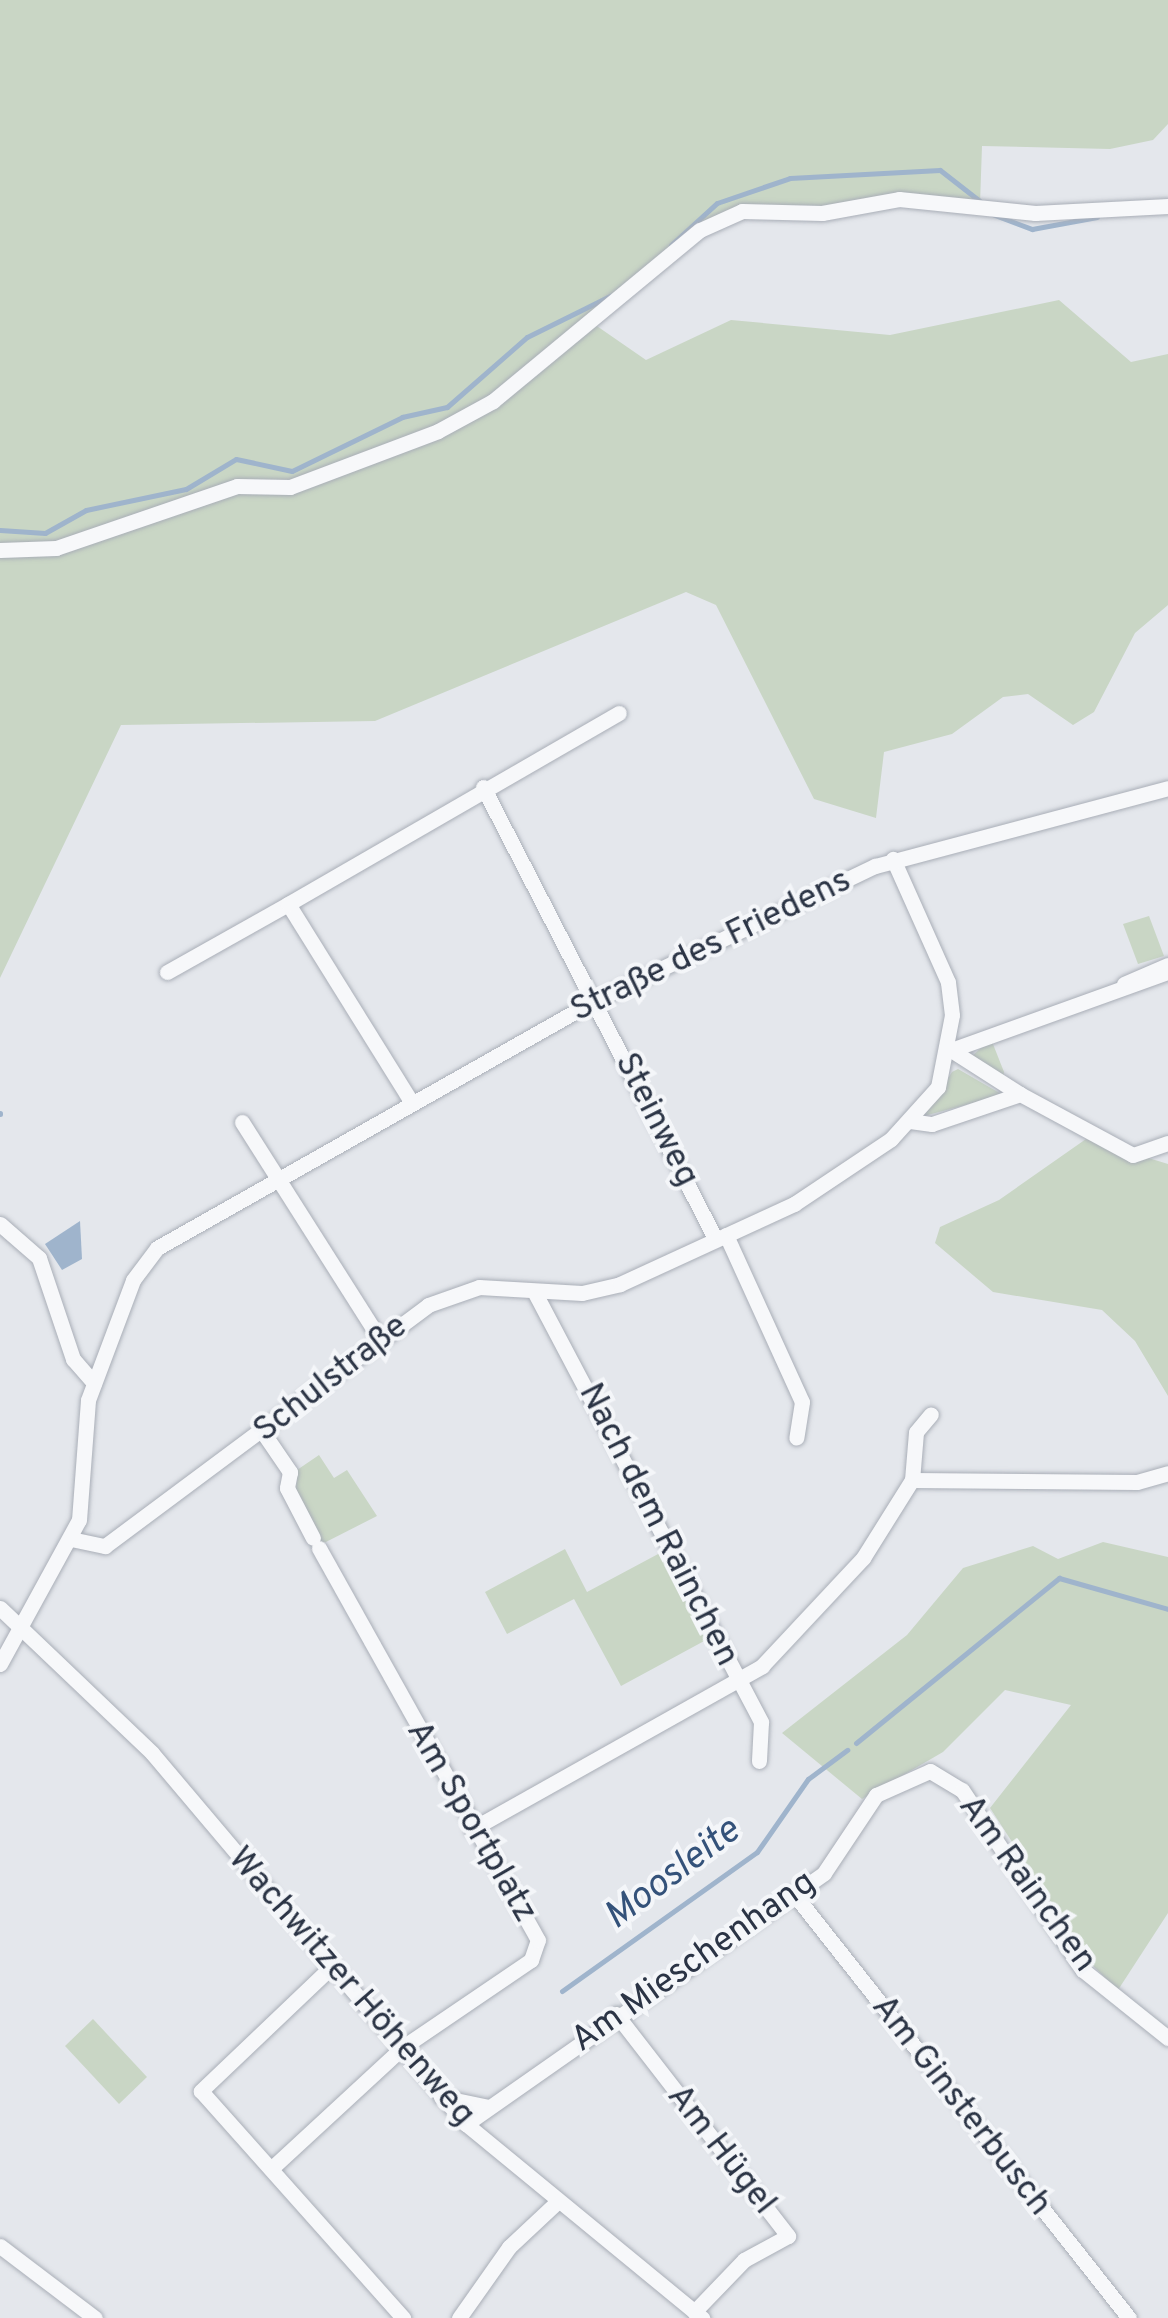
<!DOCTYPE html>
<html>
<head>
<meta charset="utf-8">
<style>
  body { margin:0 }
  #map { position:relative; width:1168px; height:2318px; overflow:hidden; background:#e4e7ec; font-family:Overpass,sans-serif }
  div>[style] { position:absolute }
  .green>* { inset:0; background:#c9d6c5 }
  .water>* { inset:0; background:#9fb4cc }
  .stream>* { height:5px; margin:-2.5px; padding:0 2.5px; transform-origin:2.5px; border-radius:2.5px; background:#9fb4cc }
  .roads { filter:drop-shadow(0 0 2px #a9aeb7) drop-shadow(0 0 2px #a9aeb7) }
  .minor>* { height:15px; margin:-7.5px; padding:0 7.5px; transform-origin:7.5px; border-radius:7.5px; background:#f7f8fa }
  span { translate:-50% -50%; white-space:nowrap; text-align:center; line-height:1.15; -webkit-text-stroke:8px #f4f6f9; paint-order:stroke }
  .street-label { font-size:35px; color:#2b3445 }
  .water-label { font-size:38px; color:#34527a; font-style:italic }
</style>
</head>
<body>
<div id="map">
  <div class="green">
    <i style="clip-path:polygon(0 0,1168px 0,1168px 124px,1153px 140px,1110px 149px,982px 146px,980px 204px,899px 199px,720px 218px,591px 322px,646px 360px,731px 320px,890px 335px,1059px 300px,1131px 362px,1168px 354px,1168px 605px,1135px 633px,1094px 712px,1073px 725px,1028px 694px,1003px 697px,952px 734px,884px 752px,876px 818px,814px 799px,716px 605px,686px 592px,375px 721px,121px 725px,0 978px)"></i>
    <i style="clip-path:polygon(1149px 916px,1164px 956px,1138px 964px,1123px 924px)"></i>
    <i style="clip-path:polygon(991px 1039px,1004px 1072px,1003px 1079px,971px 1057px)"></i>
    <i style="clip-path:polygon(958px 1069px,1003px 1095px,924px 1116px,952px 1072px)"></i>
    <i style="clip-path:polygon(1086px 1139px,1168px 1164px,1168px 1396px,1135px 1341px,1102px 1310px,993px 1292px,935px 1243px,940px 1227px,999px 1200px)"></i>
    <i style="clip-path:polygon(319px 1455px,334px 1478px,347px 1470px,377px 1516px,322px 1544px,296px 1493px,297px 1470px)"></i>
    <i style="clip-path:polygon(1103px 1542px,1168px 1557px,1168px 1913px,1118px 1990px,1092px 1965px,990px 1808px,1071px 1705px,1005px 1690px,943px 1752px,862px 1799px,782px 1733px,907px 1635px,963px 1568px,1033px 1546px,1058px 1559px)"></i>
    <i style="clip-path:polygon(565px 1549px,587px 1592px,660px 1553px,706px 1640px,621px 1686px,574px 1599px,507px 1634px,485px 1592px)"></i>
    <i style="clip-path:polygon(93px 2019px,147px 2077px,119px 2104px,65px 2046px)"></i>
  </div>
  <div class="water">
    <i style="clip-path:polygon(80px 1221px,82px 1259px,62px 1270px,45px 1244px)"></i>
  </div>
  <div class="stream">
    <i style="left:992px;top:214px;width:43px;rotate:20.6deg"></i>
    <i style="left:1032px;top:229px;width:66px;rotate:-10.5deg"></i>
    <i style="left:671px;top:245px;width:62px;rotate:-42.4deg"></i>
    <i style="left:717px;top:203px;width:77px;rotate:-18.9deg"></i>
    <i style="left:790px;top:178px;width:150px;rotate:-3.1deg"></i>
    <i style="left:940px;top:170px;width:52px;rotate:38deg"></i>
    <i style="left:0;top:530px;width:45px;rotate:3.8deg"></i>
    <i style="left:45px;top:533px;width:47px;rotate:-29.3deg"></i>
    <i style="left:86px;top:510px;width:102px;rotate:-11.9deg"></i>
    <i style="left:186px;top:489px;width:58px;rotate:-31deg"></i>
    <i style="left:236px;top:459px;width:57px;rotate:12.1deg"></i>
    <i style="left:292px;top:471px;width:123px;rotate:-26.1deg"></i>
    <i style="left:402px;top:417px;width:46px;rotate:-12.5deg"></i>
    <i style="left:447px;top:407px;width:106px;rotate:-41.2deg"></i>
    <i style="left:527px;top:337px;width:93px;rotate:-26.3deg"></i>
    <i style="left:0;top:1113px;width:1px;rotate:90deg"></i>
    <i style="left:856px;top:1743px;width:262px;rotate:-39.1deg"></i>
    <i style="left:1059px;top:1578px;width:113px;rotate:15.9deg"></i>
    <i style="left:562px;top:1991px;width:239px;rotate:-35.5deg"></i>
    <i style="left:757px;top:1852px;width:89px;rotate:-55.1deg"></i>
    <i style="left:808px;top:1779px;width:49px;rotate:-36.6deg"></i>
  </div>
  <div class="roads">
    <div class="minor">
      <i style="left:0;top:550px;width:56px;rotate:-2deg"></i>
      <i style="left:56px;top:548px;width:191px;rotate:-18.9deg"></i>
      <i style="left:237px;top:486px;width:53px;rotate:1.1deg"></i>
      <i style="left:290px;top:487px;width:158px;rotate:-20.7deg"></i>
      <i style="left:438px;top:431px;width:63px;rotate:-28.6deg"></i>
      <i style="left:493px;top:401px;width:268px;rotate:-39.6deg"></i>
      <i style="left:700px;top:230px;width:46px;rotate:-24.3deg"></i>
      <i style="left:742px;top:211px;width:80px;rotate:1.4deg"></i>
      <i style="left:822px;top:213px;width:78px;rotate:-10.3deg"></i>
      <i style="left:899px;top:199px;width:137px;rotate:5.9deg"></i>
      <i style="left:1035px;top:213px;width:133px;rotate:-3deg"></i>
      <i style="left:483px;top:787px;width:509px;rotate:62.78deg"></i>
      <i style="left:167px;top:972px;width:139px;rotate:-29.3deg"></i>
      <i style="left:1124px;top:984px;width:48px;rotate:-23.4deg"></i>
      <i style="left:951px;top:1050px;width:231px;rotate:-19.8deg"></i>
      <i style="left:951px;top:1050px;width:82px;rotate:32.5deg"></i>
      <i style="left:412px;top:1103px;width:234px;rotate:-121.9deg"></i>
      <i style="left:288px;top:904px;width:382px;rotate:-30deg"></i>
      <i style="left:910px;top:1121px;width:22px;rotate:8deg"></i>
      <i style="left:932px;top:1124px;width:93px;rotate:-18.8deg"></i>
      <i style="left:1020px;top:1094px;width:128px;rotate:28.4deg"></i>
      <i style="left:1133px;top:1155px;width:37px;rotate:-19deg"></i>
      <i style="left:242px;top:1122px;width:254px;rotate:57.6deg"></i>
      <i style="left:0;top:1224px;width:52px;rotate:41.1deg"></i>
      <i style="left:39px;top:1258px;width:107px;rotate:71.4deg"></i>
      <i style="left:73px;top:1359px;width:32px;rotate:49deg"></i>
      <i style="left:726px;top:1235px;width:183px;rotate:65.5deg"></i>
      <i style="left:802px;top:1402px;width:36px;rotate:99deg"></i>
      <i style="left:535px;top:1293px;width:485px;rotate:62.2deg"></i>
      <i style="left:761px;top:1722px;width:39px;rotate:93deg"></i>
      <i style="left:262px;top:1431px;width:50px;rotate:55.7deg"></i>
      <i style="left:290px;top:1472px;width:16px;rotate:101deg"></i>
      <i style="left:287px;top:1488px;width:56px;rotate:62.5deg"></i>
      <i style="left:912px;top:1480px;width:225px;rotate:0.5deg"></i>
      <i style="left:1137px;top:1482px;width:32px;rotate:-16deg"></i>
      <i style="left:71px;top:1539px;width:35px;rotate:12deg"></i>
      <i style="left:105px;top:1546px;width:403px;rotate:-36.7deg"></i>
      <i style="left:428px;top:1305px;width:54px;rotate:-19.4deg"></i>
      <i style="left:479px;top:1287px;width:103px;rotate:3.3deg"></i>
      <i style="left:582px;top:1293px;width:39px;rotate:-13deg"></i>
      <i style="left:620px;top:1284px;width:192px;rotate:-24.7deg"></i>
      <i style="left:794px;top:1204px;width:117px;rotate:-33.8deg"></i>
      <i style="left:891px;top:1139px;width:70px;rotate:-47.9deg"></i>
      <i style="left:938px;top:1087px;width:73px;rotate:-79deg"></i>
      <i style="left:952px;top:1015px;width:33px;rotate:-97deg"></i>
      <i style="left:948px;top:982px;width:135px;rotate:-114.1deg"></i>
      <i style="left:0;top:1608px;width:210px;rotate:43.6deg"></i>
      <i style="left:152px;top:1753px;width:486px;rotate:49.8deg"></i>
      <i style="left:466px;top:2124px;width:306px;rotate:39.4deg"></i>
      <i style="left:0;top:1664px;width:164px;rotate:-61.3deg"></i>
      <i style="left:79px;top:1520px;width:120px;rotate:-85.7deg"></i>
      <i style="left:88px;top:1400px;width:128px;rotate:-69.4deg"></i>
      <i style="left:133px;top:1280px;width:40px;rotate:-53deg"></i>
      <i style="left:157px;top:1248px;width:502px;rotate:-29.48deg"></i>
      <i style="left:594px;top:1001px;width:312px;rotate:-25.7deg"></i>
      <i style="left:875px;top:866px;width:303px;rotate:-14.9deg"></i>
      <i style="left:472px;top:1829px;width:333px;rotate:-29.3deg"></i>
      <i style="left:762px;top:1666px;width:148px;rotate:-46.9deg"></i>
      <i style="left:863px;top:1558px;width:92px;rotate:-57.9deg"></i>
      <i style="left:912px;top:1480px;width:48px;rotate:-85.2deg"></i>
      <i style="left:916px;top:1432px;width:23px;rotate:-50deg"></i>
      <i style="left:794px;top:1894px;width:540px;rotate:51.69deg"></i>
      <i style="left:331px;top:1967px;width:180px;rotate:136.4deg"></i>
      <i style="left:201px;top:2091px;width:304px;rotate:48.3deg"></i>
      <i style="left:616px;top:2014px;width:281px;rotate:52.2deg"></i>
      <i style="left:788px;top:2236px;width:50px;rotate:151.4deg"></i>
      <i style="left:744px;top:2260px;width:72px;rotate:133.9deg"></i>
      <i style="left:441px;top:2097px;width:49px;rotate:11.8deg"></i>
      <i style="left:466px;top:2124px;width:437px;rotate:-35deg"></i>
      <i style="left:824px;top:1873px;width:94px;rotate:-56.3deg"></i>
      <i style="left:876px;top:1795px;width:59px;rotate:-24deg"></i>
      <i style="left:930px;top:1771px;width:37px;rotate:31deg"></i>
      <i style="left:962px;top:1790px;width:217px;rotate:56.1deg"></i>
      <i style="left:1083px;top:1970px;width:109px;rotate:38.7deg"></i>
      <i style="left:273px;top:2167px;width:177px;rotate:-42.7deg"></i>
      <i style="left:403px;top:2047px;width:155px;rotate:-34.2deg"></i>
      <i style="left:531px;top:1960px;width:21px;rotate:-71deg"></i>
      <i style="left:538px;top:1940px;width:449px;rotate:-119.2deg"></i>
      <i style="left:0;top:2246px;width:119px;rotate:37.2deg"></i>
      <i style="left:459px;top:2318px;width:87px;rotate:-54.8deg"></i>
      <i style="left:509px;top:2247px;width:64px;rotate:-43.1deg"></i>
    </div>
  </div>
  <div class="street-label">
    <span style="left:711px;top:946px;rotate:-26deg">Straße des Friedens</span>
    <span style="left:656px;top:1120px;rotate:63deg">Steinweg</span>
    <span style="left:331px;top:1379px;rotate:-38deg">Schulstraße</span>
    <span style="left:658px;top:1525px;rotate:63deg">Nach dem Rainchen</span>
    <span style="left:471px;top:1822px;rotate:60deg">Am Sportplatz</span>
    <span style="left:1027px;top:1884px;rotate:54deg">Am Rainchen</span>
    <span style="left:694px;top:1962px;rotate:-35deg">Am Mieschenhang</span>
    <span style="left:351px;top:1987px;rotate:49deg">Wachwitzer Höhenweg</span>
    <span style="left:961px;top:2106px;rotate:52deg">Am Ginsterbusch</span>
    <span style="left:721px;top:2150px;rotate:52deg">Am Hügel</span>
  </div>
  <div class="water-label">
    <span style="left:673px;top:1875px;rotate:-37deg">Moosleite</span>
  </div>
</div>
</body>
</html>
